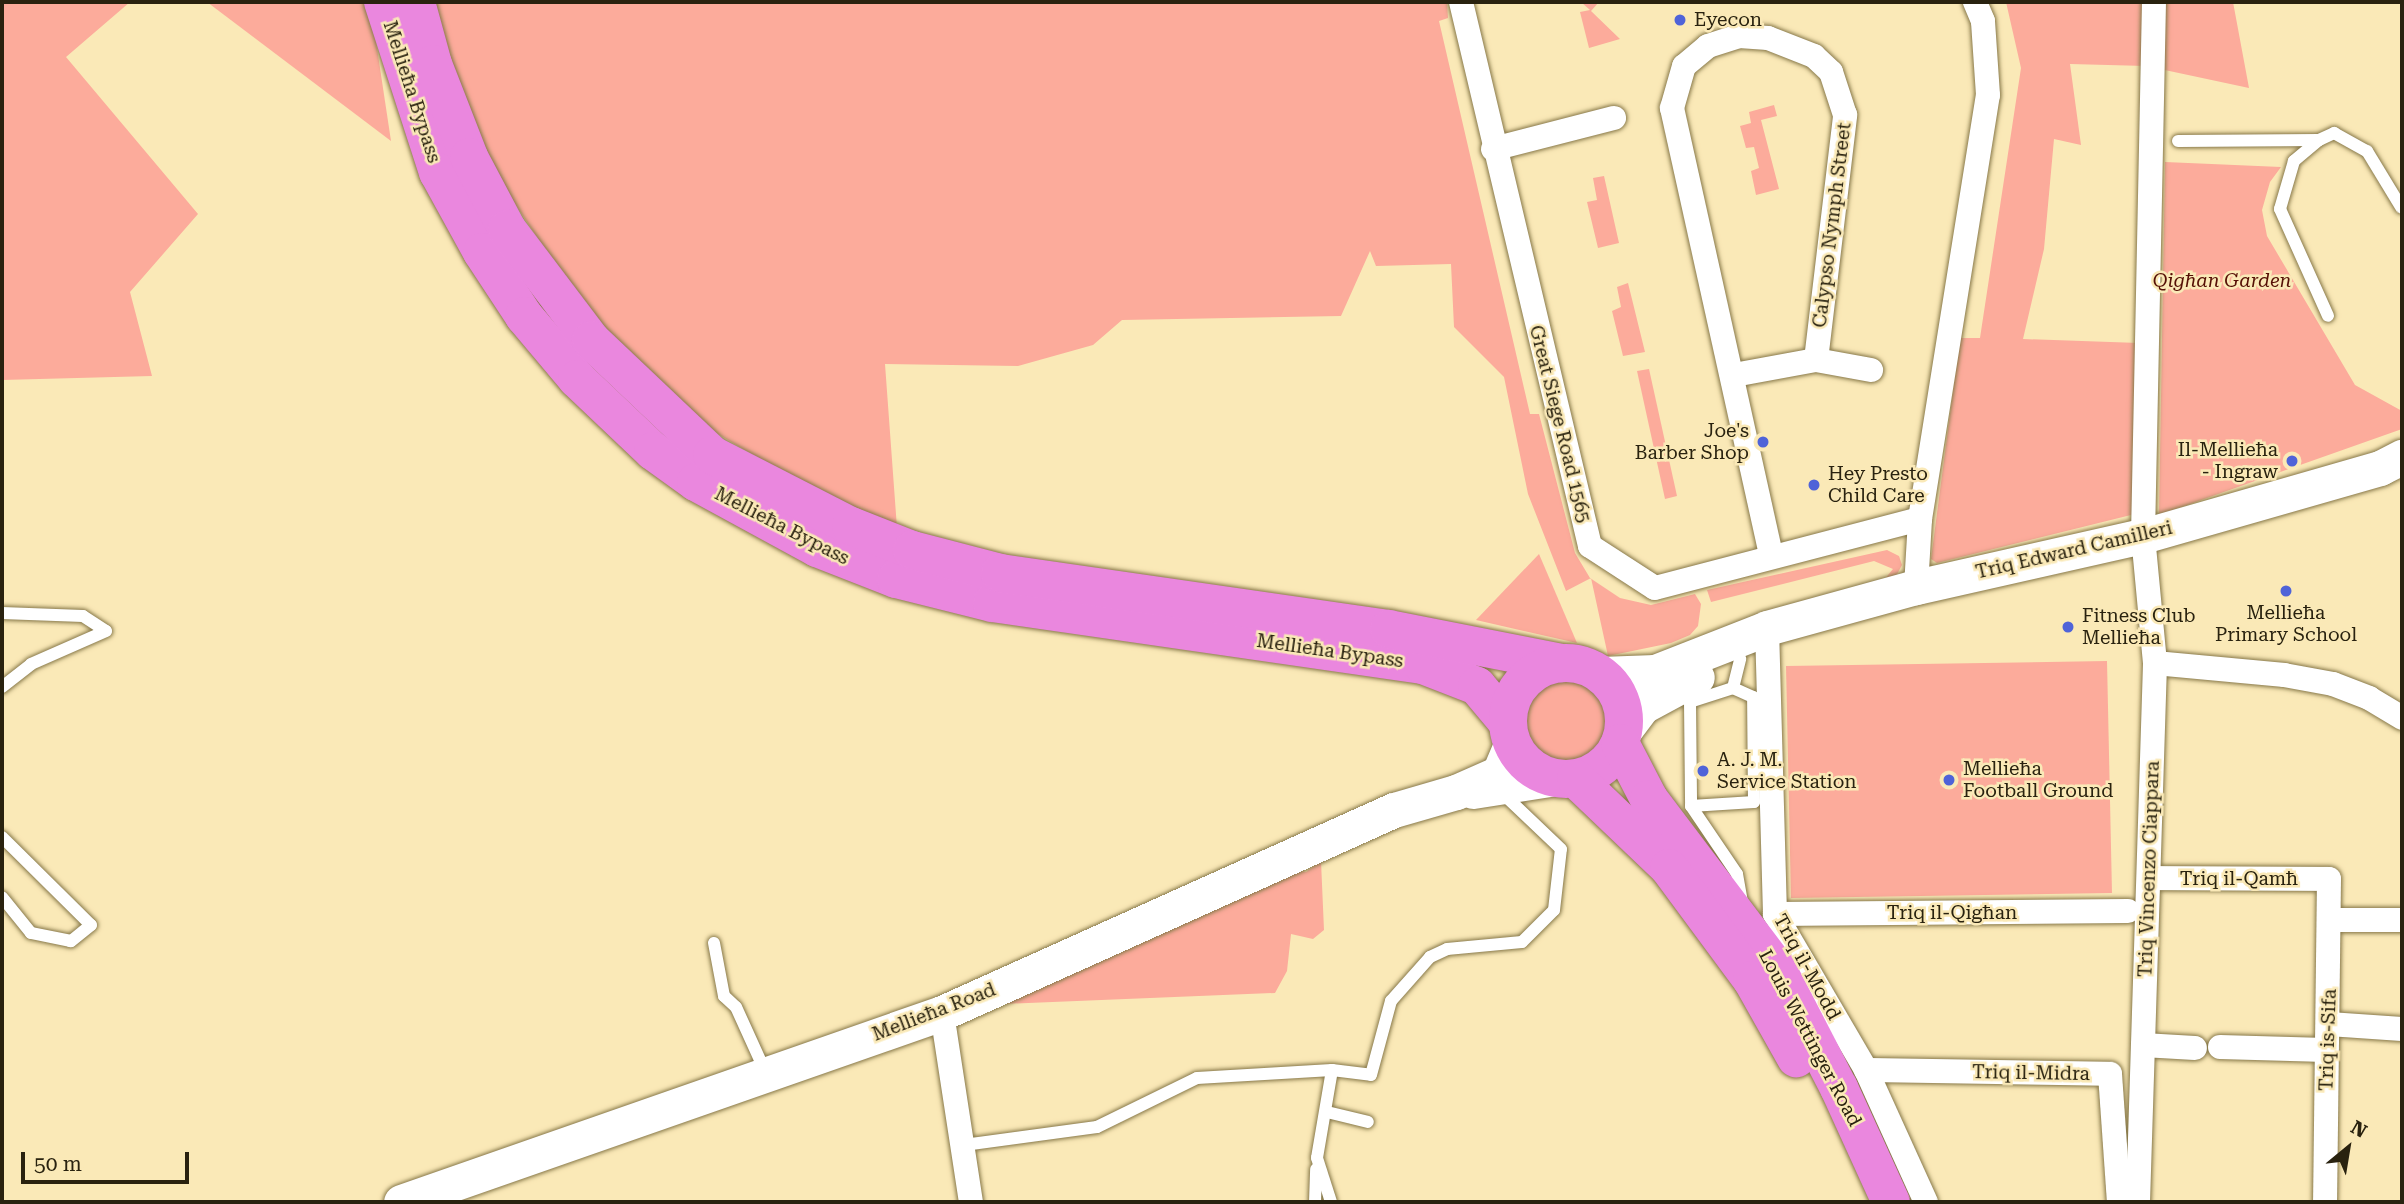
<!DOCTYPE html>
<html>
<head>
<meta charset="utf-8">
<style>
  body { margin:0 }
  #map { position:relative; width:2404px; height:1204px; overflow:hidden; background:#fae9b7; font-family:"Roboto Serif",serif }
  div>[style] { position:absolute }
  .green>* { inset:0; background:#fcab9b }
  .round { border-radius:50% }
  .roads { filter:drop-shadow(0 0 2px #877849) drop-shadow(0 0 2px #877849) }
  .lane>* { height:12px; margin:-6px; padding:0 6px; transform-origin:6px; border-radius:6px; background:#fff }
  .street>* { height:24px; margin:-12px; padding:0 12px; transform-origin:12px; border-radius:12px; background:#fff }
  .secondary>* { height:35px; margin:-17.5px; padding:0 17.5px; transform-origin:17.5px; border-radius:17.5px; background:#fff }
  .highway>* { height:38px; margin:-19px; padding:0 19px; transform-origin:19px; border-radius:19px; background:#ea87de }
  .highway>.ring { margin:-19px; padding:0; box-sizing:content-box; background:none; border:38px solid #ea87de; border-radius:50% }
  .dots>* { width:19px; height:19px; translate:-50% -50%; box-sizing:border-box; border:4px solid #fae9b7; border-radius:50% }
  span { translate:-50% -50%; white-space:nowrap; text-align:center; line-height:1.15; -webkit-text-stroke:5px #fae9b7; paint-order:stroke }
  .poi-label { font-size:19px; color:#29220f }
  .left { translate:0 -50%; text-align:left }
  .right { translate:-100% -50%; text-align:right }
  .street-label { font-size:19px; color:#29220f }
  .park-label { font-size:19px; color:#550f05; font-style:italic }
  .frame { position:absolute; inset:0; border:4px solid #29220f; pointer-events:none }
  .north { position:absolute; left:2313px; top:1113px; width:70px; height:70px; -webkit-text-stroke:5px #fae9b7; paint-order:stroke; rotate:30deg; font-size:19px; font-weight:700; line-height:28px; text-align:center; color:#29220f }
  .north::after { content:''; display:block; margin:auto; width:24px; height:32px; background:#29220f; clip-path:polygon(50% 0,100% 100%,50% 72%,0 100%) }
  .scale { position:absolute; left:21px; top:1152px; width:168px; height:32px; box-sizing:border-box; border:4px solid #29220f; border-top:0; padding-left:9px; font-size:21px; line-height:24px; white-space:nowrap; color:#29220f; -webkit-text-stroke:5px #fae9b7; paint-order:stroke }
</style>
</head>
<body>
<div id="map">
  <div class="green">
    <i style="clip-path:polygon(2px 2px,130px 2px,66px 57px,198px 214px,130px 292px,152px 376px,2px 380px)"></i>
    <i style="clip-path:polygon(207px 2px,370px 2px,391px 141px)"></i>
    <i style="clip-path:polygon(432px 2px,1447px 2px,1448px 18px,1439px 21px,1530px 414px,1539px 414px,1575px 553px,1590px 578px,1620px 598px,1651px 605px,1695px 594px,1701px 604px,1698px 626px,1690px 635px,1671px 643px,1608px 656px,1591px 578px,1566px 591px,1528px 494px,1504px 377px,1454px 327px,1451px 264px,1376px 266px,1370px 251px,1341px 316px,1122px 320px,1093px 345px,1018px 366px,885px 364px,897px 528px,816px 492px,691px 418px,580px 302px,483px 155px)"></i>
    <i style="clip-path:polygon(1581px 2px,1599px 2px,1591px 11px,1620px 39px,1589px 48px,1580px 12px,1590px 10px)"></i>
    <i style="clip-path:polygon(2006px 2px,2233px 2px,2249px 88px,2146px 66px,2070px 64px,2081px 145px,2054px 139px,2044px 249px,2023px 339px,2139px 343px,2135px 514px,1937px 563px,1931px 559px,1960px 338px,1980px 338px,2021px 68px)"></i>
    <i style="clip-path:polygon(1774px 105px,1777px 116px,1761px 120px,1779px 189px,1756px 195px,1751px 171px,1759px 168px,1754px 147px,1746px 148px,1740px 126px,1751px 123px,1749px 112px)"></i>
    <i style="clip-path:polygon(2165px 162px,2281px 167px,2270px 182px,2262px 210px,2267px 236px,2355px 385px,2402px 411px,2402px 429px,2159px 515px)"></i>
    <i style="clip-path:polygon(1604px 176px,1619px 243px,1598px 248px,1587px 202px,1597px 200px,1593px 178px)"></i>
    <i style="clip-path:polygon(1628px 283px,1645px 352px,1623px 356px,1612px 311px,1621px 307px,1617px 287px)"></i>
    <i style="clip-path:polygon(1649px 369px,1677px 496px,1665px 499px,1637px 371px)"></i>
    <i style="clip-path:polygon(1887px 550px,1899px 556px,1902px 565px,1895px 578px,1883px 581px,1893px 569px,1874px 561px,1711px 602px,1707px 590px)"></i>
    <i style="clip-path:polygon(1539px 554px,1577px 643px,1476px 620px)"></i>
    <i style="clip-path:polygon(2107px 661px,2112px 893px,1791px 898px,1786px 666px)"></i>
    <i class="round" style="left:1518px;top:678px;width:88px;height:88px"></i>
    <i style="clip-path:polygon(1321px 861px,1324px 930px,1313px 939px,1291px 934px,1287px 971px,1275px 993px,1002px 1004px,1295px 870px,1306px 872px)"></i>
  </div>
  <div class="roads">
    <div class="lane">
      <i style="left:2319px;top:140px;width:33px;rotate:140deg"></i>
      <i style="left:2294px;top:161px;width:50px;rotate:106.3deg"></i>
      <i style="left:2280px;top:209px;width:117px;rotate:65.8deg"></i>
      <i style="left:2178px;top:141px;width:141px;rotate:-0.4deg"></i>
      <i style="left:2319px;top:140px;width:17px;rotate:-25deg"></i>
      <i style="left:2334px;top:133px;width:38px;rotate:29deg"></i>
      <i style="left:2367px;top:151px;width:66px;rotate:58.7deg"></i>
      <i style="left:2px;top:613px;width:81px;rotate:2.1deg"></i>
      <i style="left:83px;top:616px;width:27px;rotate:33deg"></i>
      <i style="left:2px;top:687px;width:37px;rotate:-38deg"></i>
      <i style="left:31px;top:664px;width:82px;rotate:-23.7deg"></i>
      <i style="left:1733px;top:688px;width:45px;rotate:162deg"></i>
      <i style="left:1690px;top:702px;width:104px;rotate:89.4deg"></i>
      <i style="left:1691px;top:806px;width:82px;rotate:55.9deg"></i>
      <i style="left:1737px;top:874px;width:27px;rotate:80deg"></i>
      <i style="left:1691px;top:806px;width:63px;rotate:-3.6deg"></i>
      <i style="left:1754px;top:802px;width:105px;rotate:-90.5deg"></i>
      <i style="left:1753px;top:697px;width:22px;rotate:-156deg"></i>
      <i style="left:1733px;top:688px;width:30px;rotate:-76deg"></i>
      <i style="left:2px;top:837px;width:125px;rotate:44.7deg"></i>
      <i style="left:91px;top:925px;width:26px;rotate:141deg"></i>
      <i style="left:71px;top:941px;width:41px;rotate:-168.7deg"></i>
      <i style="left:31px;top:933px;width:46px;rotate:-128.9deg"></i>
      <i style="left:714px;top:943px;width:54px;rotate:79.3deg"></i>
      <i style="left:724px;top:996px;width:16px;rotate:43deg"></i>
      <i style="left:736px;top:1007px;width:70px;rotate:65.6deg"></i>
      <i style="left:1332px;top:1070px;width:39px;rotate:7deg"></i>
      <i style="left:1371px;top:1075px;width:77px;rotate:-74.9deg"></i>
      <i style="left:1391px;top:1001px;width:59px;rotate:-48.4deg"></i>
      <i style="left:1430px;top:957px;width:19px;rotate:-25deg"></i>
      <i style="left:1447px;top:949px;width:75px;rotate:-5.3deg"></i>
      <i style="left:1522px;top:942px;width:45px;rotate:-45deg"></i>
      <i style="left:1554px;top:910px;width:61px;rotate:-83.5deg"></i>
      <i style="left:1561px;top:849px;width:84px;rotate:-136.4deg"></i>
      <i style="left:1327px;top:1112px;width:42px;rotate:13.7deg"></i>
      <i style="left:964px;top:1145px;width:134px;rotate:-7.7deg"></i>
      <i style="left:1097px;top:1127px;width:111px;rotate:-26.1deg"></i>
      <i style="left:1197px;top:1078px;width:135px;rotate:-3.4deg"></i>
      <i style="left:1332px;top:1070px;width:89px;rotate:99.7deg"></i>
      <i style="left:1317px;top:1158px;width:46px;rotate:72.3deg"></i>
      <i style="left:1315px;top:1202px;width:33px;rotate:-88deg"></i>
    </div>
    <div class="street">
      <i style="left:1461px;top:2px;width:559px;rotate:76.66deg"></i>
      <i style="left:1590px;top:546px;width:77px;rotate:32.9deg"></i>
      <i style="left:1655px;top:588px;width:274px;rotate:-14.6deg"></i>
      <i style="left:1920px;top:519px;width:429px;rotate:-80.9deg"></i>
      <i style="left:1988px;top:95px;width:74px;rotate:-93.9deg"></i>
      <i style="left:1983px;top:21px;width:21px;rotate:-113deg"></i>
      <i style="left:1493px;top:149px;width:125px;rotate:-14.4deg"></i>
      <i style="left:1816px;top:360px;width:56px;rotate:10.3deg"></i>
      <i style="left:1734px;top:375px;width:83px;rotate:-10.4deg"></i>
      <i style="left:1816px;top:360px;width:247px;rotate:-83.2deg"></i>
      <i style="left:1845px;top:115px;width:45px;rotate:-108deg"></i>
      <i style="left:1831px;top:72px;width:23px;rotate:-137deg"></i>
      <i style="left:1814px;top:56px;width:49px;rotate:-158.6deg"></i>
      <i style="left:1768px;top:38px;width:29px;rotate:-176deg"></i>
      <i style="left:1739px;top:36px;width:33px;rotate:162deg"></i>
      <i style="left:1708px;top:46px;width:31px;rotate:140deg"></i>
      <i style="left:1684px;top:66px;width:44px;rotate:105.9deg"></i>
      <i style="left:1672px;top:108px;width:459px;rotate:77.5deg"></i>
      <i style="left:1916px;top:587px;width:68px;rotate:-86.6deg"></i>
      <i style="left:1767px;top:628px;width:286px;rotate:88.4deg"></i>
      <i style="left:1775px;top:914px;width:181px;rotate:59.7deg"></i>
      <i style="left:1866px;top:1070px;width:145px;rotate:65.6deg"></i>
      <i style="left:2155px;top:663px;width:130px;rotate:5.3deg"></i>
      <i style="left:2284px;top:675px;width:50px;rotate:10.4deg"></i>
      <i style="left:2333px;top:684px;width:39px;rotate:21deg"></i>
      <i style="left:2369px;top:698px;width:39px;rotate:31deg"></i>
      <i style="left:2149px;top:878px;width:180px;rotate:0.3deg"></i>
      <i style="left:2329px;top:879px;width:323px;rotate:90.7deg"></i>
      <i style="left:1775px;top:914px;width:353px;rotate:-0.5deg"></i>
      <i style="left:2331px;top:920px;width:71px"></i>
      <i style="left:942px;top:1013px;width:191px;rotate:81.3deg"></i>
      <i style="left:2329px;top:1024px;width:73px;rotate:3.9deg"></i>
      <i style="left:2143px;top:1045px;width:52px;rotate:3.3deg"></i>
      <i style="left:2220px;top:1047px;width:106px;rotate:1.6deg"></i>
      <i style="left:1866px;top:1070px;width:244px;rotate:0.9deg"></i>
      <i style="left:2110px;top:1074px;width:128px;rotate:86deg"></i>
      <i style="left:2138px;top:1202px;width:539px;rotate:-88.19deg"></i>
      <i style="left:2155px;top:663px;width:128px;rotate:-95.4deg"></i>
      <i style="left:2143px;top:536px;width:534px;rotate:-88.82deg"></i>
    </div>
    <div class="secondary">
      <i style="left:1600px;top:674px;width:55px;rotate:-2.1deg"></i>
      <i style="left:1655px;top:672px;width:120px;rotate:-21.4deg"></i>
      <i style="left:1767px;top:628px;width:155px;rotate:-15.4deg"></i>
      <i style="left:1916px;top:587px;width:233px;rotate:-12.7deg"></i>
      <i style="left:2143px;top:536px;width:247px;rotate:-16deg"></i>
      <i style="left:2380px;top:468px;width:25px;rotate:-27deg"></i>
      <i style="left:1624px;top:731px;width:31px;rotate:-53deg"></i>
      <i style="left:1643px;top:706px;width:61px;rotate:-28.2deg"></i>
      <i style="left:1473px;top:791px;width:84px;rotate:-8.9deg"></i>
      <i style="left:401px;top:1202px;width:573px;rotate:-19.26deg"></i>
      <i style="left:942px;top:1013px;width:495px;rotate:-24.2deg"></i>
      <i style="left:1394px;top:810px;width:65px;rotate:-16.2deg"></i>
      <i style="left:1456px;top:792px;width:47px;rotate:-23.8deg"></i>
      <i style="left:1499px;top:773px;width:34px;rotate:-67deg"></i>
    </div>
    <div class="highway">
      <i style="left:383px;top:2px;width:179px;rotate:72.1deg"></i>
      <i style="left:438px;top:172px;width:91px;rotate:61.2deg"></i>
      <i style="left:482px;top:252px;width:77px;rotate:56.7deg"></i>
      <i style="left:524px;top:316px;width:82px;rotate:49.9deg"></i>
      <i style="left:577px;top:379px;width:105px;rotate:43.5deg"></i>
      <i style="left:653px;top:451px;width:53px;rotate:35.8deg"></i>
      <i style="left:696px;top:482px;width:138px;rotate:28.6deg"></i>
      <i style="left:817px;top:548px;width:85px;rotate:21.4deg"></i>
      <i style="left:896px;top:579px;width:99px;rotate:14deg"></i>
      <i style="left:992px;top:603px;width:435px;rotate:8.2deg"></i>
      <i style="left:1423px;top:665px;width:58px;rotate:21.3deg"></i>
      <i style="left:1477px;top:686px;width:48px;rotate:50deg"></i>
      <i style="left:416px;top:2px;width:64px;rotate:74.7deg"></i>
      <i style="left:433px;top:64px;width:100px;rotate:68.8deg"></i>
      <i style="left:469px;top:157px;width:81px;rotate:62.2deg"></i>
      <i style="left:507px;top:229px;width:139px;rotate:52.9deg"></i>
      <i style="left:591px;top:340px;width:167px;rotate:43.5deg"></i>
      <i style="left:712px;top:455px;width:156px;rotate:27.1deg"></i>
      <i style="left:851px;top:526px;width:66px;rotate:21.5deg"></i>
      <i style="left:912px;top:550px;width:91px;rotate:14.6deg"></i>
      <i style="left:1000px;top:573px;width:393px;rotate:8.2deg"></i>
      <i style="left:1389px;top:629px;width:176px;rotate:11.1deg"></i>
      <i class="ring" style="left:1508px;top:663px;width:78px;height:78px"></i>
      <i style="left:1620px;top:743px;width:63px;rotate:62.6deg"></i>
      <i style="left:1649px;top:799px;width:212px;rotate:52.9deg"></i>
      <i style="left:1777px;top:968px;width:135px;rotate:62.7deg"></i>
      <i style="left:1839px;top:1088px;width:125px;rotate:65.5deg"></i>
      <i style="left:1576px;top:779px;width:129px;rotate:43.7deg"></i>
      <i style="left:1669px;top:868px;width:139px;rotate:53.5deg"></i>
      <i style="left:1752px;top:980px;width:90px;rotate:60.6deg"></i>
    </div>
  </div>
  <div class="dots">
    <i style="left:1680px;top:20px;background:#4f63d8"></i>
    <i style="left:1763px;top:442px;background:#4f63d8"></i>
    <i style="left:2292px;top:461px;background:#4f63d8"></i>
    <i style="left:1814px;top:485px;background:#4f63d8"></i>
    <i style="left:2286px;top:591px;background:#4f63d8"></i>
    <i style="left:2068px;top:627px;background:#4f63d8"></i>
    <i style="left:1703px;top:771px;background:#4f63d8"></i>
    <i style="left:1949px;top:780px;background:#4f63d8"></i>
  </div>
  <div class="poi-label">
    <span class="left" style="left:1694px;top:20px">Eyecon</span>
    <span class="right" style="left:1749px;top:442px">Joe's<br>Barber Shop</span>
    <span class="right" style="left:2278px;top:461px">Il-Mellieħa<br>- Ingraw</span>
    <span class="left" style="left:1828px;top:485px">Hey Presto<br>Child Care</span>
    <span style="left:2286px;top:624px">Mellieħa<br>Primary School</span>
    <span class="left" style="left:2082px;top:627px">Fitness Club<br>Mellieħa</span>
    <span class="left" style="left:1717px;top:771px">A. J. M.<br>Service Station</span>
    <span class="left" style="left:1963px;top:780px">Mellieħa<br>Football Ground</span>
  </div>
  <div class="street-label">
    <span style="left:412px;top:92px;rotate:72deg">Mellieħa Bypass</span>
    <span style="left:1832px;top:225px;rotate:-83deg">Calypso Nymph Street</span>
    <span style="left:1560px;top:424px;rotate:76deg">Great Siege Road 1565</span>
    <span style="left:782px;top:526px;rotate:27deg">Mellieħa Bypass</span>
    <span style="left:2074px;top:550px;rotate:-13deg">Triq Edward Camilleri</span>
    <span style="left:1330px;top:651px;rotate:8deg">Mellieħa Bypass</span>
    <span style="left:2149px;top:869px;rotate:-88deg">Triq Vincenzo Ciappara</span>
    <span style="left:2239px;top:879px">Triq il-Qamħ</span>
    <span style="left:1952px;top:913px">Triq il-Qigħan</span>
    <span style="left:1807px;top:967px;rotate:61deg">Triq il-Modd</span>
    <span style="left:934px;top:1012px;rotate:-21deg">Mellieħa Road</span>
    <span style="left:1810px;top:1038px;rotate:62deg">Louis Wettinger Road</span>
    <span style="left:2328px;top:1040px;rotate:-88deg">Triq is-Sifa</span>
    <span style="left:2031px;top:1073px;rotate:1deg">Triq il-Midra</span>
  </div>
  <div class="park-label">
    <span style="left:2222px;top:281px">Qigħan Garden</span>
  </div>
  <div class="frame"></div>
  <div class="north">N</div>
  <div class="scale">50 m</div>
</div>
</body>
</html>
